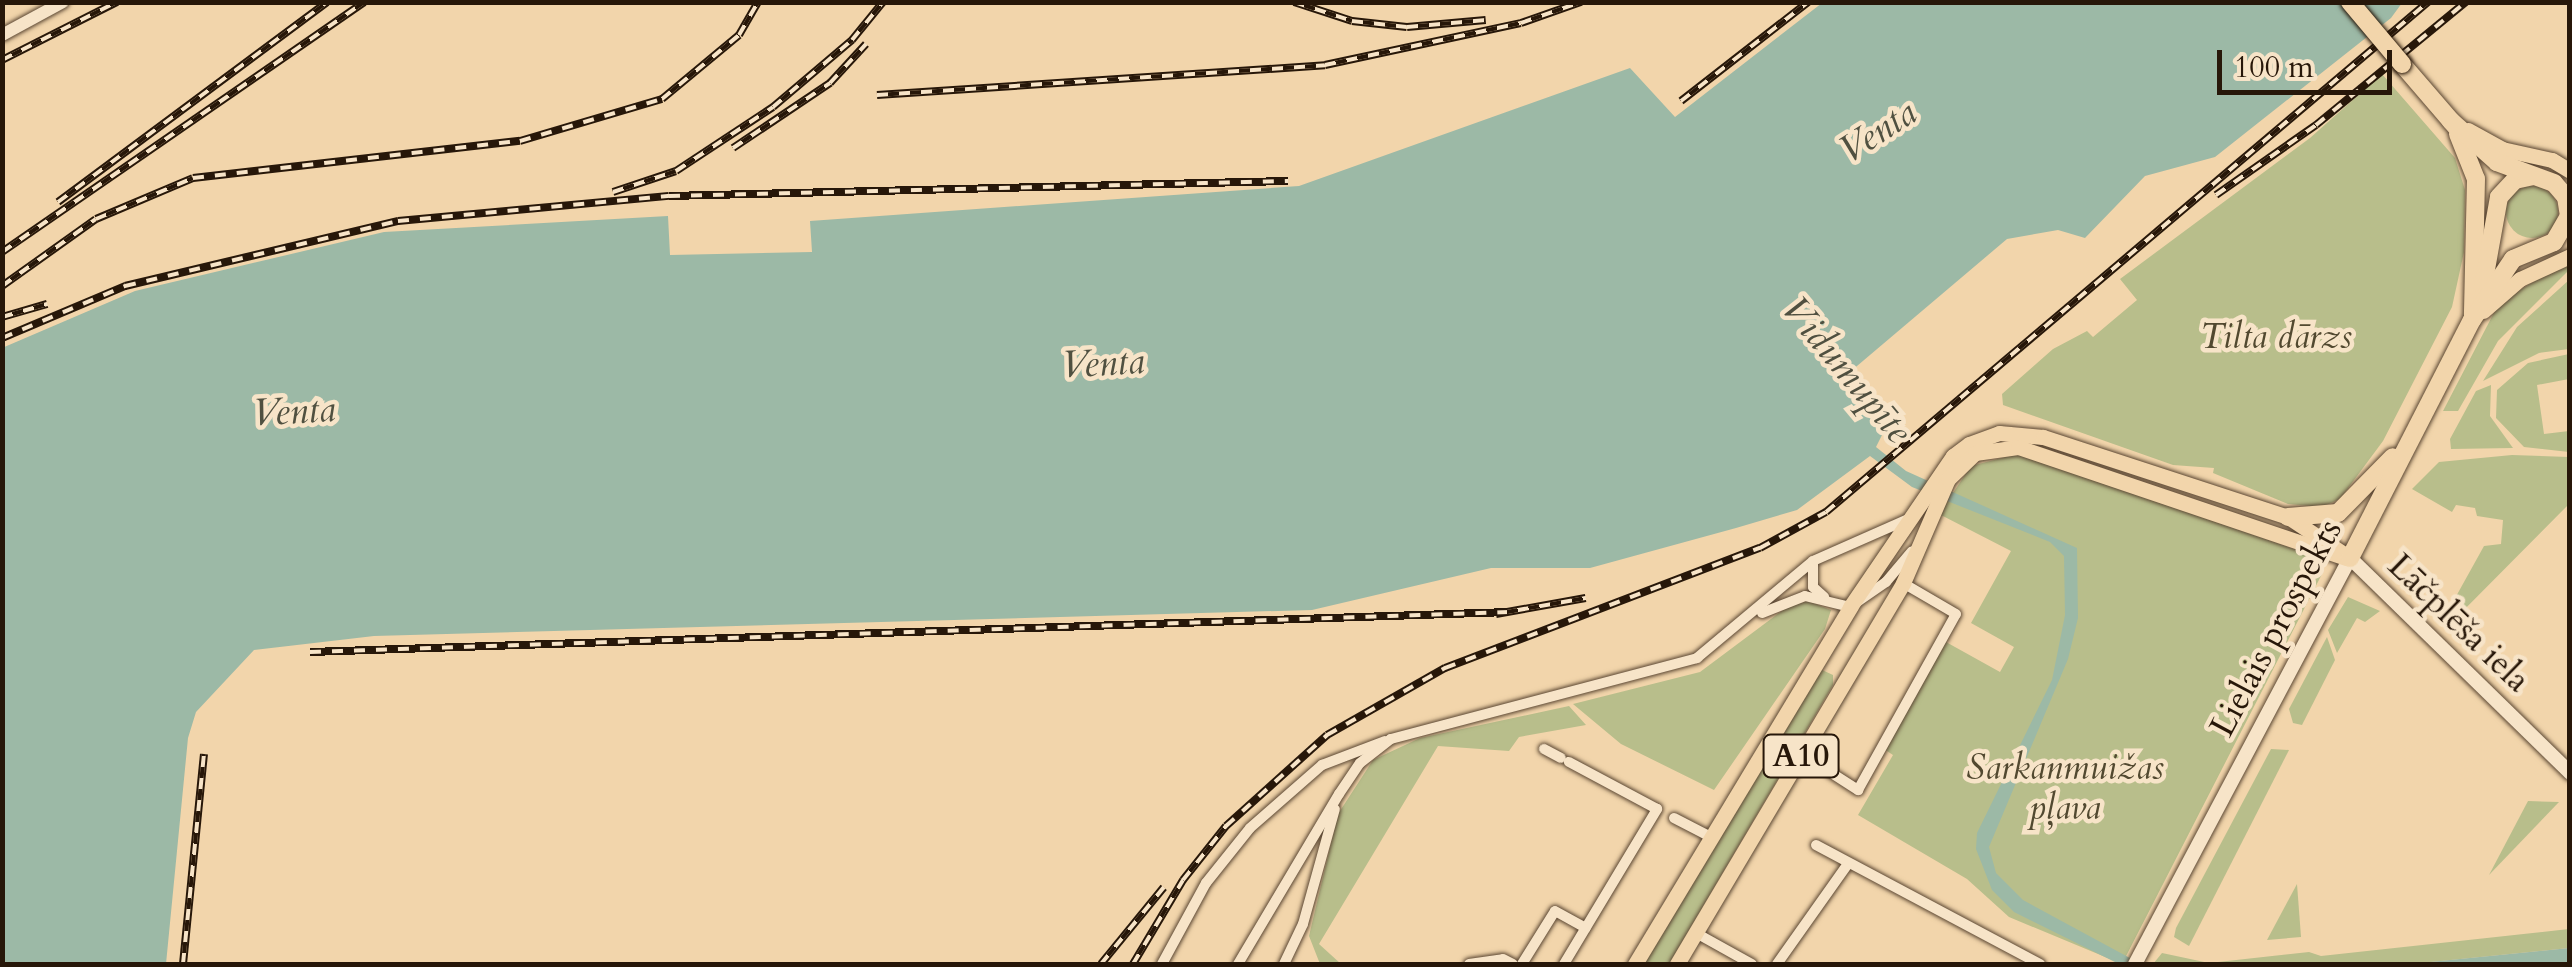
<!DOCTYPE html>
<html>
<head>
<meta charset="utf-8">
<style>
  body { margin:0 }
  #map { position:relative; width:2572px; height:967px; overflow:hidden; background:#f2d5ab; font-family:Cardo,serif }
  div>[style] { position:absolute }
  .green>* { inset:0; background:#b8be8b }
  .round { border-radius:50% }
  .water>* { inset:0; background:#9cb9a6 }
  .roads { filter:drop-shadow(0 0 2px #5a4632) drop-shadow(0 0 2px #5a4632) }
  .minor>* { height:10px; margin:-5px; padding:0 5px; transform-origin:5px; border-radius:5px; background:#f7e4c8 }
  .tertiary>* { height:12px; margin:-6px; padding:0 6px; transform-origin:6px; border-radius:6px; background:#f7e4c8 }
  .secondary>* { height:14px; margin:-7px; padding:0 7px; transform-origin:7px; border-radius:7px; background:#f7e4c8 }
  .primary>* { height:15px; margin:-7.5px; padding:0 7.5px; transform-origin:7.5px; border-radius:7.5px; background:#f2d5ab }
  .trunk>* { height:18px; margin:-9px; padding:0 9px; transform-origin:9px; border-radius:9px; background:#f2d5ab }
  .rail>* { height:8px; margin-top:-4px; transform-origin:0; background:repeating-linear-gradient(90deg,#f7e4c8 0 11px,#271709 0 22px); box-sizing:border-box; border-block:2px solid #271709 }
  .bridges { filter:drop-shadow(0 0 2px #271709) drop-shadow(0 0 2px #271709) }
  .trunk-bridge>* { height:18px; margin:-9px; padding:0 9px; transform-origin:9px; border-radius:9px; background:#f2d5ab }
  span { translate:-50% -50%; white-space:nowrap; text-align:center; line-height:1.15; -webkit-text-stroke:9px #f7e4c8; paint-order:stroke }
  .shield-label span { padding:2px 8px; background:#f7e4c8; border:2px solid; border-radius:8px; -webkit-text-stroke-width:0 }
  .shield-label { font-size:32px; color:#271709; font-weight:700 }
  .park-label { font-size:35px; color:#524930; font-style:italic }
  .street-label { font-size:35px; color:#271709 }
  .water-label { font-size:38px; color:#505040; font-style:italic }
  .frame { position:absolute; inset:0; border:5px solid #271709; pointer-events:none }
  .scale { position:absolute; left:2217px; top:50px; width:175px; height:45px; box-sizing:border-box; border:5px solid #271709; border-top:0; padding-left:12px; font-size:30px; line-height:35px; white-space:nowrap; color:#271709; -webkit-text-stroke:8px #f7e4c8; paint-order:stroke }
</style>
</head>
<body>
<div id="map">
  <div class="green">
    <i style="clip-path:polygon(2382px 74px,2455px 158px,2465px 190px,2464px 252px,2452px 307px,2383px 441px,2340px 499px,2322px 507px,2288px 504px,2213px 473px,2214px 468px,2173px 465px,2003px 405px,2002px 394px,2053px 349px,2087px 331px,2093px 337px,2137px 300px,2120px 279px,2310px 138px)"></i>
    <i class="round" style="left:2506px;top:186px;width:52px;height:52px"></i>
    <i style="clip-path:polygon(2569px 260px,2569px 270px,2498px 341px,2458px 411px,2443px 411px,2499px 303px)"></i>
    <i style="clip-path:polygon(2569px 280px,2569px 349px,2539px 353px,2483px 381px,2517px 327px)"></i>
    <i style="clip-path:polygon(2569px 354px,2569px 379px,2537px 385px,2544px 434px,2569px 431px,2569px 452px,2524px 447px,2496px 418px,2497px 390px,2528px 363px)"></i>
    <i style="clip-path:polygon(2491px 385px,2490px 416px,2513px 448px,2451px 449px,2450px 439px,2476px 391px)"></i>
    <i style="clip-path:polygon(2017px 454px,2306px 553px,2323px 572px,2122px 964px,2009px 917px,1967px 879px,1858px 815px,1893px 755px,1884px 749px,1946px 642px,2000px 672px,2014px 647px,1971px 623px,2011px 551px,1939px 514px,1971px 466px)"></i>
    <i style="clip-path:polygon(2512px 455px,2569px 457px,2569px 504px,2447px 627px,2435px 616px,2442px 606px,2449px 609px,2484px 546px,2501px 544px,2503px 520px,2477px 516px,2475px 508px,2456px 505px,2452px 512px,2412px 489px,2439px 462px)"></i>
    <i style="clip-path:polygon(2348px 597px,2380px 611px,2365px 622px,2357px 618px,2337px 653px,2328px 630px)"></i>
    <i style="clip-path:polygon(1808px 601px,1831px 610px,1825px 629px,1714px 790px,1621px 744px,1573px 704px,1700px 672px,1787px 607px)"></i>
    <i style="clip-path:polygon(2327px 637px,2335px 660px,2302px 725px,2293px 723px,2289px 709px)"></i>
    <i style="clip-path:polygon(1820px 669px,1833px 675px,1833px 685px,1669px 964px,1641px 964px)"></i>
    <i style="clip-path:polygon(1569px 706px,1586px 725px,1519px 737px,1509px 751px,1438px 746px,1319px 944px,1341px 964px,1320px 964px,1309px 936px,1338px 814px,1373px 760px,1420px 738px)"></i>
    <i style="clip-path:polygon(2271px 749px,2289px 750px,2189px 946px,2174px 937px,2176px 928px)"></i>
    <i style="clip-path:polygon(2528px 801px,2559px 802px,2489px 875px)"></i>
    <i style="clip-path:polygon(2297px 884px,2301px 937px,2267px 940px)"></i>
    <i style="clip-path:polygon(2569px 929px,2569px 948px,2411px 964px,2153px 964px,2162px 953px,2209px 963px,2309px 952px,2321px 956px)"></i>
  </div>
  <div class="water">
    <i style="clip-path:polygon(1822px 3px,2402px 3px,2391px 18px,2215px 157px,2145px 176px,2085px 238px,2058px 230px,2007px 239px,1844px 377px,1884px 431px,1876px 447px,1906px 471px,2077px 548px,2078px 618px,2068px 659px,1989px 847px,1996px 873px,2023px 900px,2141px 964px,2119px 964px,2014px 912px,1992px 890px,1976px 849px,1977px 833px,2052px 680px,2065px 615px,2064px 556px,2050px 542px,1912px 487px,1870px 456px,1797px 510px,1736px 528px,1590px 568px,1491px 568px,1312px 610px,374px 636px,254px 650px,196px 712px,188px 738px,166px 964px,3px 964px,2px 348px,135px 291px,384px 232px,668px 216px,670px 255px,812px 252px,810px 221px,1299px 186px,1630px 68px,1675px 117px)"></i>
    <i style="clip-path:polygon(2569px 948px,2569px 964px,2410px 964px)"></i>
  </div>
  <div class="roads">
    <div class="minor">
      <i style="left:1813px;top:562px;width:25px;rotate:90deg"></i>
      <i style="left:1813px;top:587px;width:15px;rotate:42deg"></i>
      <i style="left:1762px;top:613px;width:46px;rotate:-21.6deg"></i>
      <i style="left:1805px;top:596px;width:46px;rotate:13.7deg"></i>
      <i style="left:1850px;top:607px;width:44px;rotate:-34.8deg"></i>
      <i style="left:1886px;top:582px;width:40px;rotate:-50deg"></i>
      <i style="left:1544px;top:749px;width:19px;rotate:28deg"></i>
      <i style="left:1802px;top:754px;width:67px;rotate:32.7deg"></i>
      <i style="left:1858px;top:790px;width:201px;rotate:-60.9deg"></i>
      <i style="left:1956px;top:614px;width:61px;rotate:-149.7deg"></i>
      <i style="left:1674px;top:818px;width:42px;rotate:27.2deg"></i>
      <i style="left:1816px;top:845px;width:254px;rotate:28deg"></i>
      <i style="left:1696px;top:933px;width:64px;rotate:29deg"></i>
      <i style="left:1162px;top:964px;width:92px;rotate:-61.5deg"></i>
      <i style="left:1206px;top:883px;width:70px;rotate:-51.3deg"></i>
      <i style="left:1250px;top:828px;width:96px;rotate:-41.2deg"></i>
      <i style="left:1322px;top:765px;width:67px;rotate:-20.9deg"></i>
      <i style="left:1238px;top:964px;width:198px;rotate:-59.3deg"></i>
      <i style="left:1339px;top:794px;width:37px;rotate:-56deg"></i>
      <i style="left:1360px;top:763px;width:39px;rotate:-38deg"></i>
      <i style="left:1391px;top:739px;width:317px;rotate:-14.8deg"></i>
      <i style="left:1697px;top:658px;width:151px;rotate:-39.9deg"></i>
      <i style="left:1813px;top:561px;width:102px;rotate:-23.8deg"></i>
      <i style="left:1284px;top:964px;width:44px;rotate:-64.6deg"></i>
      <i style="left:1303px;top:924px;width:119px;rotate:-74.5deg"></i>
      <i style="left:1469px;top:964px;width:34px;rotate:-8deg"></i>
      <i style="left:1503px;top:959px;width:11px;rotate:27deg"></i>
      <i style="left:1522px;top:964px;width:62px;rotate:-58.1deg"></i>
      <i style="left:1555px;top:911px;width:35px;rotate:29deg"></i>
      <i style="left:1564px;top:964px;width:181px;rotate:-59deg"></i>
      <i style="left:1657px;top:809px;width:100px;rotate:-151.9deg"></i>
      <i style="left:1777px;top:964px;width:121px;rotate:-54.7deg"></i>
    </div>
    <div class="tertiary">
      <i style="left:2px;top:35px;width:69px;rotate:-28.4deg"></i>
    </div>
    <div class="secondary">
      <i style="left:2135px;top:964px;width:459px;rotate:-62.1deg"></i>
      <i style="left:2350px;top:558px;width:308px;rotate:44.3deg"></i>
    </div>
    <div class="primary">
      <i style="left:2468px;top:130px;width:39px;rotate:29deg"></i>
      <i style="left:2502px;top:149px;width:51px;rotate:12.4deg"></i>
      <i style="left:2552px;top:160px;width:21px;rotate:31deg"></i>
      <i style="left:2483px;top:311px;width:49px;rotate:-40.9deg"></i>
      <i style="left:2520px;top:279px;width:55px;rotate:-24.7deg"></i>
      <i style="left:1635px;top:964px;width:417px;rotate:-58.9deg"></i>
      <i style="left:1850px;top:607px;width:183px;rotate:-55.7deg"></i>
      <i style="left:1953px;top:456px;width:20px;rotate:-37deg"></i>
      <i style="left:1969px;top:444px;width:32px;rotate:-20deg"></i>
      <i style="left:1999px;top:433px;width:44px;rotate:5.2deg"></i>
      <i style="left:2043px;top:437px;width:258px;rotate:18.1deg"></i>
      <i style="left:2288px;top:517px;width:74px;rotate:33.5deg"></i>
      <i style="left:1677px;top:964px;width:443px;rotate:-59.3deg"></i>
      <i style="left:1903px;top:583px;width:113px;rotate:-66.6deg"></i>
      <i style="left:1948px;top:479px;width:37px;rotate:-44deg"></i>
      <i style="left:1975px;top:453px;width:43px;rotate:-7.9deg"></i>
      <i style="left:2018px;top:447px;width:346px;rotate:18.7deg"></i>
    </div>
    <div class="trunk">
      <i style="left:2402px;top:64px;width:84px;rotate:49.3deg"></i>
      <i style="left:2458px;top:134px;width:48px;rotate:68.2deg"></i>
      <i style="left:2476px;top:179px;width:136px;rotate:91.3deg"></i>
      <i style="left:2483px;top:286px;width:90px;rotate:-79.8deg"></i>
      <i style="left:2499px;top:197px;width:23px;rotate:-47deg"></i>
      <i style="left:2515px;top:180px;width:19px;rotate:-12deg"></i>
      <i style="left:2288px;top:517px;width:50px;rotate:-4.6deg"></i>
      <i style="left:2338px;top:513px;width:78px;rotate:-45.5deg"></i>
      <i style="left:2350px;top:558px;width:267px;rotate:-62.9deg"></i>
      <i style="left:2472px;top:320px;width:73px;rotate:-56.1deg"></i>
      <i style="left:2513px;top:259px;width:44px;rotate:-22.5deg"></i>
      <i style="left:2554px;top:242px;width:30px;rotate:-60deg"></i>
      <i style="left:2569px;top:216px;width:19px;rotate:-99deg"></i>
      <i style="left:2566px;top:197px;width:18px;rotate:-131deg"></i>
      <i style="left:2554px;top:183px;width:61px;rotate:-159.8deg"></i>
      <i style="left:2497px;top:162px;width:62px;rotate:-138.3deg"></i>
    </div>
  </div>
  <div class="rail">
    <i style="left:1294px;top:2px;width:61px;rotate:18.1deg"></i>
    <i style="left:1352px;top:21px;width:55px;rotate:6.2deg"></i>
    <i style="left:1407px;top:27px;width:79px;rotate:-5.1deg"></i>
    <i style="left:2px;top:60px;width:129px;rotate:-26.8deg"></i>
    <i style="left:877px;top:95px;width:449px;rotate:-3.8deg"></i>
    <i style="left:1325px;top:65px;width:200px;rotate:-12.1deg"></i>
    <i style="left:1521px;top:23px;width:64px;rotate:-19.3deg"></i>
    <i style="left:1681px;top:101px;width:161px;rotate:-37.9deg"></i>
    <i style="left:733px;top:148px;width:117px;rotate:-33.8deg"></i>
    <i style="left:830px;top:83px;width:53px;rotate:-47.3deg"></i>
    <i style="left:613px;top:192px;width:66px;rotate:-18.4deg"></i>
    <i style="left:676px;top:171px;width:116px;rotate:-33.4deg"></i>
    <i style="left:773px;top:107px;width:104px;rotate:-40.3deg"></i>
    <i style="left:852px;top:40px;width:49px;rotate:-50.8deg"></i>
    <i style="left:2216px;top:195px;width:122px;rotate:-35deg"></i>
    <i style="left:2316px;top:125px;width:194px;rotate:-39.4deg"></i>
    <i style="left:58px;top:202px;width:335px;rotate:-36.6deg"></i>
    <i style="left:2px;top:252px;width:440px;rotate:-34.6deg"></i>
    <i style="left:2px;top:286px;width:115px;rotate:-35.5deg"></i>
    <i style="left:96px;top:219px;width:105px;rotate:-22.9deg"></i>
    <i style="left:193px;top:178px;width:329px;rotate:-6.5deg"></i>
    <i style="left:520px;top:141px;width:148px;rotate:-16.5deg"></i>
    <i style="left:662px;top:99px;width:100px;rotate:-39.7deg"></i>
    <i style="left:739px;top:35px;width:38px;rotate:-60deg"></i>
    <i style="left:2px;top:317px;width:47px;rotate:-16.1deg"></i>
    <i style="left:2px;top:338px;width:134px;rotate:-22.9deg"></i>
    <i style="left:125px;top:286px;width:281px;rotate:-13.4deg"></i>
    <i style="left:398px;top:221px;width:272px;rotate:-5.3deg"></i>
    <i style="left:669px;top:196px;width:619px;rotate:-1.39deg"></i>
    <i style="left:1496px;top:614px;width:91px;rotate:-10.1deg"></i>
    <i style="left:310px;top:652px;width:1198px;rotate:-1.91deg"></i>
    <i style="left:183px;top:964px;width:211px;rotate:-84.3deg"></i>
    <i style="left:1101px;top:964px;width:99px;rotate:-50.7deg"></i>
    <i style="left:1133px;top:964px;width:98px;rotate:-59.2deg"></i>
    <i style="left:1183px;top:880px;width:69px;rotate:-51.5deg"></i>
    <i style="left:1226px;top:826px;width:136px;rotate:-42deg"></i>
    <i style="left:1327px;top:735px;width:136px;rotate:-29.6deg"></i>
    <i style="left:1445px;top:668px;width:337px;rotate:-20.9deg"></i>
    <i style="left:1760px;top:548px;width:75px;rotate:-28.6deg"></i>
    <i style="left:1826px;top:512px;width:789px;rotate:-40.27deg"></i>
  </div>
  <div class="bridges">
    <div class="trunk-bridge">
      <i style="left:2350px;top:2px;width:81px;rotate:50deg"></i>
    </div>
  </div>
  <div class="shield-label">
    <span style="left:1801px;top:756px">A10</span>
  </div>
  <div class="park-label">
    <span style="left:2276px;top:337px">Tilta dārzs</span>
    <span style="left:2065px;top:788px">Sarkanmuižas<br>pļava</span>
  </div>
  <div class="street-label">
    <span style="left:2459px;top:623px;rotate:44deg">Lāčplēša iela</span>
    <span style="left:2276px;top:628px;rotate:-62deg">Lielais prospekts</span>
  </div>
  <div class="water-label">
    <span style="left:1878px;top:132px;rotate:-33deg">Venta</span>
    <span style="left:1103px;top:364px;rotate:-3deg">Venta</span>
    <span style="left:1846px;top:370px;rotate:50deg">Vidumupīte</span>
    <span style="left:294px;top:412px;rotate:-3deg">Venta</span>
  </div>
  <div class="frame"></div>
  <div class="scale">100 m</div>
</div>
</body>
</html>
